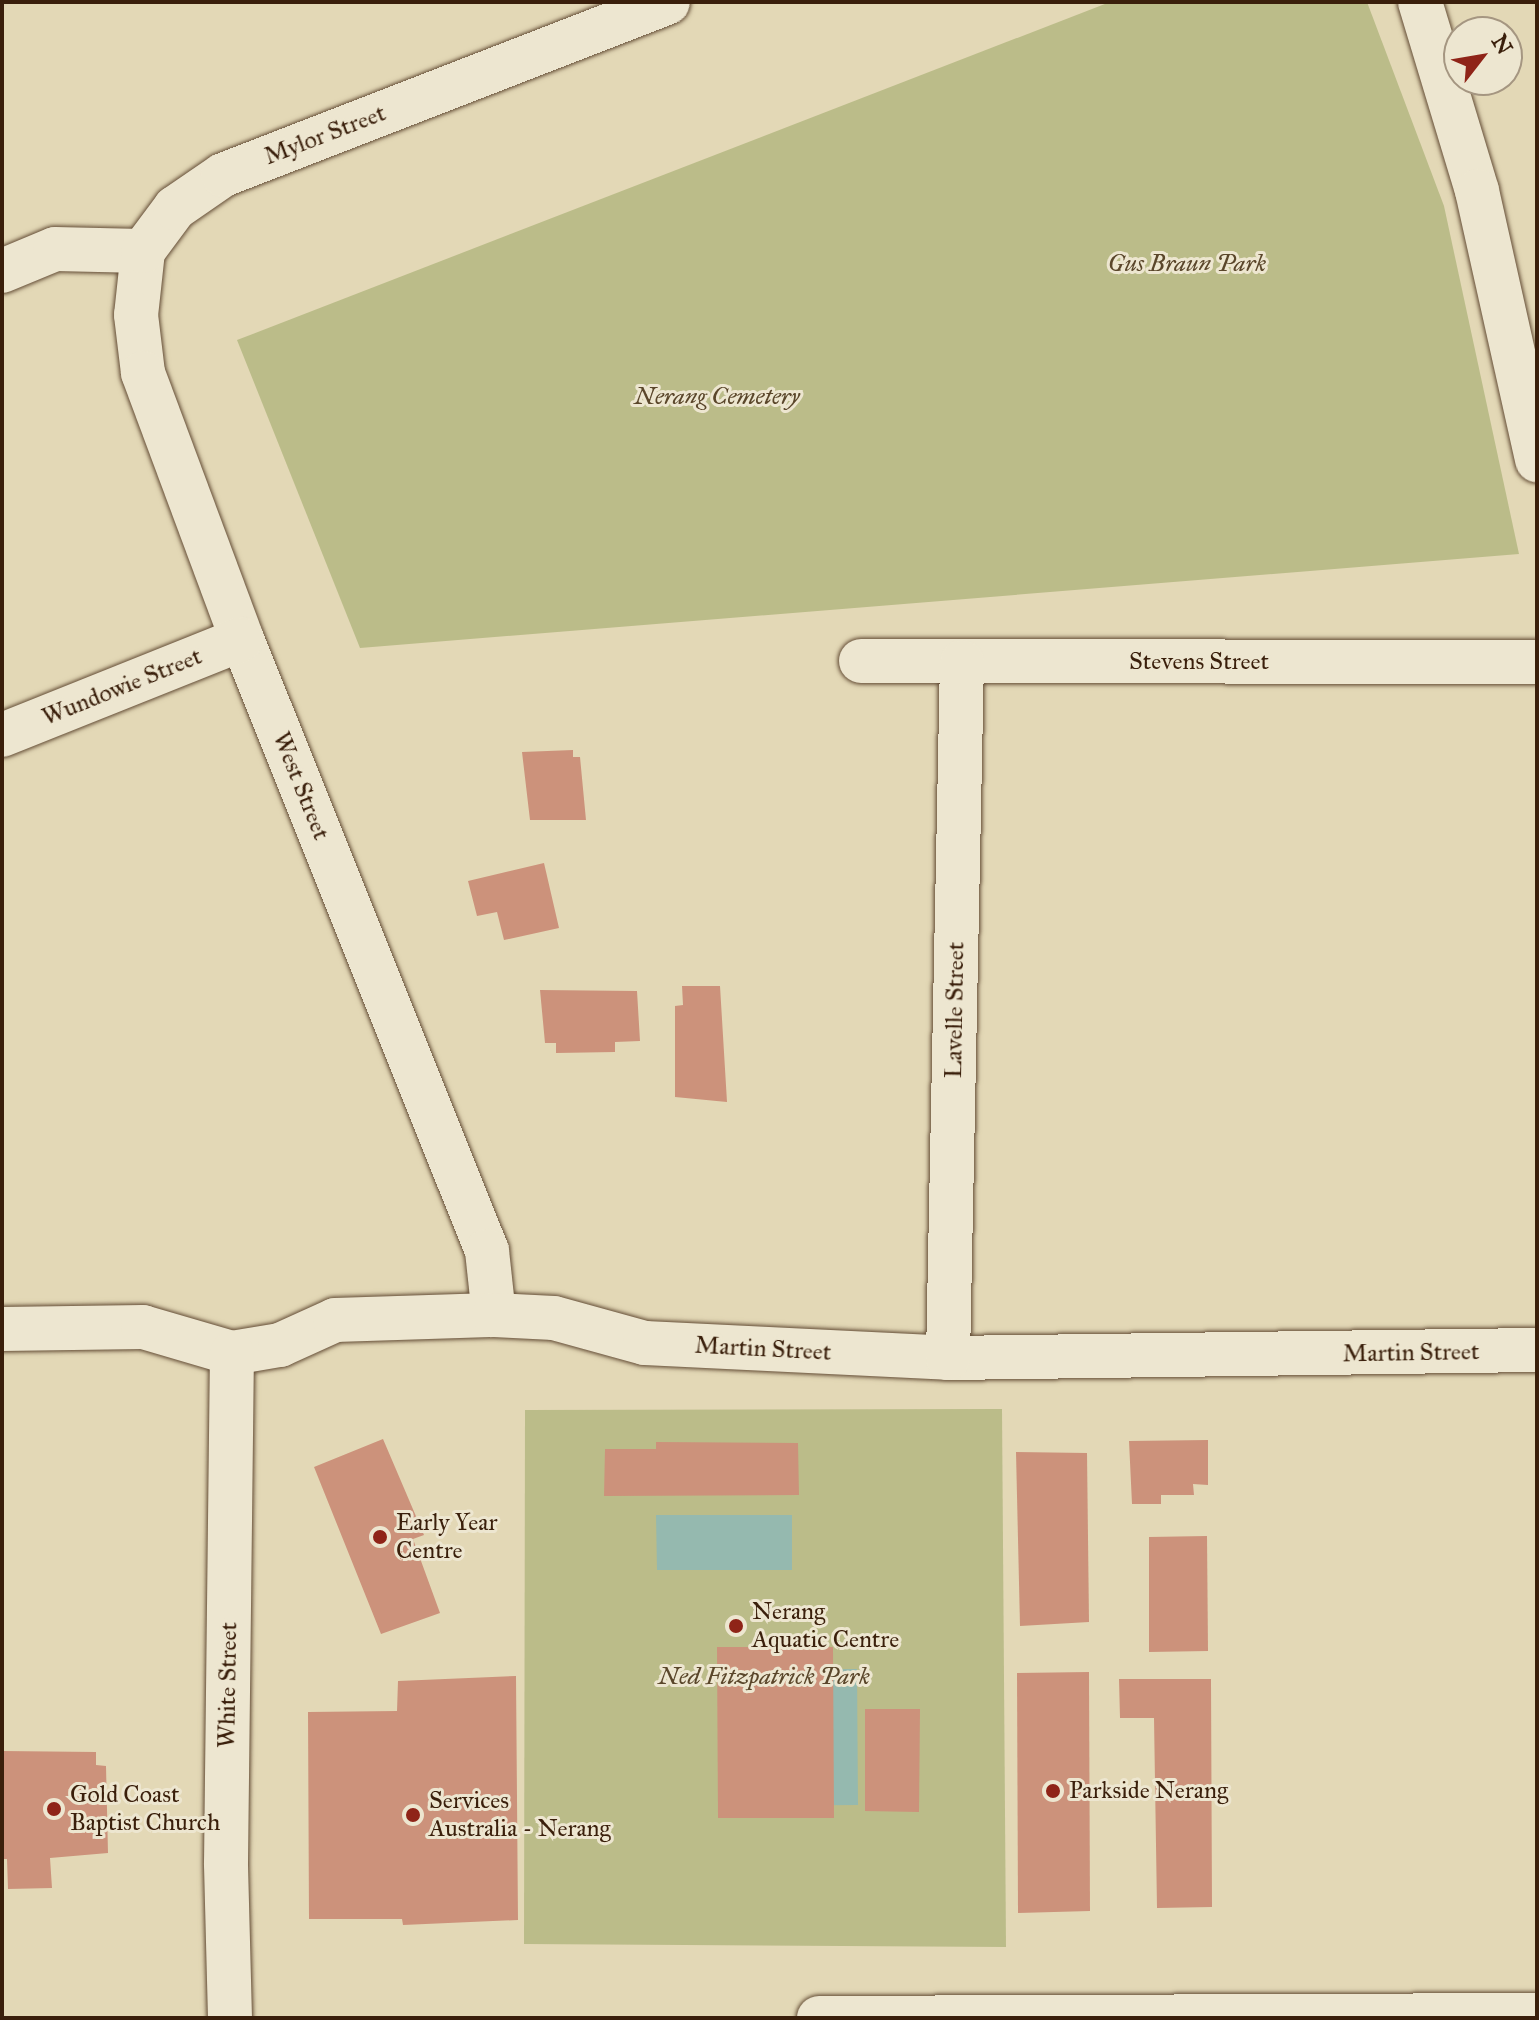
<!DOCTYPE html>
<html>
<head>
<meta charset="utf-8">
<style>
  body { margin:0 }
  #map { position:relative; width:1539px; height:2020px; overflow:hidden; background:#e3d8b6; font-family:"IM FELL Great Primer",serif }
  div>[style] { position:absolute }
  .green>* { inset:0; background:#bbbc89 }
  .water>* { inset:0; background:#95b9af }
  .building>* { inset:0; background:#cc927b }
  .roads { filter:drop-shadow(0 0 2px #644d36) drop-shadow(0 0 2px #644d36) }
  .minor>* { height:44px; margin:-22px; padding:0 22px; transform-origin:22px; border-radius:22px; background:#ede6d0 }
  .dots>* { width:22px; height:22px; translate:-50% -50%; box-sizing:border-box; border:4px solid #ede6d0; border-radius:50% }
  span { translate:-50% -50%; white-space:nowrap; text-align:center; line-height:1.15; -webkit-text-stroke:6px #ede6d0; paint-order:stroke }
  .street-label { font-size:24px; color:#3a1f0b }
  .park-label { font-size:24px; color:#5a462a; font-style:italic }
  .poi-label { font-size:24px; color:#3a1f0b }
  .left { translate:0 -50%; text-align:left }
  .frame { position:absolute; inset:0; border:4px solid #3a1f0b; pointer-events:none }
  .north { position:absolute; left:1443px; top:16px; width:80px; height:80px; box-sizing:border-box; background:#ede6d0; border:2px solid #a59681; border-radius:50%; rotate:59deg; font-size:22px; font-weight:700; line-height:32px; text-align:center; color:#3a1f0b }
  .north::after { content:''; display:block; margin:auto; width:28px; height:36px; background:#8f2418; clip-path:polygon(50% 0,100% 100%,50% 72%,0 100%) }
</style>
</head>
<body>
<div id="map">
  <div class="green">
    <i style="clip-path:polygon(1110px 2px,1367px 2px,1444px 206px,1519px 554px,360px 648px,237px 340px)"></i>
    <i style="clip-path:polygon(1002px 1409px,1006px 1947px,524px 1944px,525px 1410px)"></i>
  </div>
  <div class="water">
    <i style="clip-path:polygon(656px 1515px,792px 1515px,792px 1570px,657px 1570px)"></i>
    <i style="clip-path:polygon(857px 1669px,858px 1805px,723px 1806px,721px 1670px)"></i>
  </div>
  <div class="building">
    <i style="clip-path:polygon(573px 750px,573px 757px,580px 757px,586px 820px,530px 820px,522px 752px)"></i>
    <i style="clip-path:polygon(544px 863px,559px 928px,504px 940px,497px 912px,477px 916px,468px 881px)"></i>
    <i style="clip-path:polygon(682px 986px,720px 986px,727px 1102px,675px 1097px,675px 1006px,683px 1005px)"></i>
    <i style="clip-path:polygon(540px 990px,637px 991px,640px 1041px,615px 1042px,615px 1052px,556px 1053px,556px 1043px,545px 1043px)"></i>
    <i style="clip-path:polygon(383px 1439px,424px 1535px,413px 1539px,440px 1613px,381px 1634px,314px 1467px)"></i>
    <i style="clip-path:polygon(1208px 1440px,1208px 1485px,1193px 1484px,1194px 1495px,1161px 1495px,1161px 1504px,1132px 1504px,1129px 1441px)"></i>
    <i style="clip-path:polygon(656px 1442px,798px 1443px,799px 1495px,604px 1496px,605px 1449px,656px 1449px)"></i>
    <i style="clip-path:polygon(1016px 1452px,1087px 1453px,1089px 1622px,1020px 1626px)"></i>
    <i style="clip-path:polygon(1207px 1536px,1208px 1651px,1149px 1652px,1149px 1537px)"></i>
    <i style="clip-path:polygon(717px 1647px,833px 1647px,834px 1818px,718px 1818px)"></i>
    <i style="clip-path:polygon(1089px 1672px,1090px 1911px,1018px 1913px,1017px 1673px)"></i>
    <i style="clip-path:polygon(516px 1676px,518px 1920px,403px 1925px,402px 1919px,309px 1919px,308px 1712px,397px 1711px,398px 1681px)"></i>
    <i style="clip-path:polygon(1119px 1679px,1211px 1679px,1212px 1907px,1157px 1908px,1154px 1718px,1120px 1718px)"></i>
    <i style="clip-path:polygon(865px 1709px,920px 1709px,919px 1812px,865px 1811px)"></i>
    <i style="clip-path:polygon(2px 1751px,96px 1752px,96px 1765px,106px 1766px,108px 1853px,50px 1858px,52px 1888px,8px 1889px,7px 1859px,2px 1859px)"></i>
  </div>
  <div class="roads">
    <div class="minor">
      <i style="left:1420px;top:2px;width:197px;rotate:73.2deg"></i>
      <i style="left:1477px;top:191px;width:276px;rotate:77.4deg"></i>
      <i style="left:143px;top:251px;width:64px;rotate:96.2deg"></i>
      <i style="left:136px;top:315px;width:58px;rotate:83.1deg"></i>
      <i style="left:143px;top:373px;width:284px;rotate:69.6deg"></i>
      <i style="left:242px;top:639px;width:659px;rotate:68.18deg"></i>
      <i style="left:487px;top:1251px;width:64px;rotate:83.8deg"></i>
      <i style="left:2px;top:271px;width:57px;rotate:-22.5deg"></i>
      <i style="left:55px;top:249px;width:88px;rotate:1.3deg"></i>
      <i style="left:143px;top:251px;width:54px;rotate:-53.3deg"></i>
      <i style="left:175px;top:208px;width:58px;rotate:-34.5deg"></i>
      <i style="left:223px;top:175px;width:477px;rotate:-21.2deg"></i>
      <i style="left:861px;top:661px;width:676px;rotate:0.08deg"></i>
      <i style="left:2px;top:735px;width:258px;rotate:-21.8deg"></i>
      <i style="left:2px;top:1329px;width:141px;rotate:-0.8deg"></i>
      <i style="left:143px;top:1327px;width:93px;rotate:16.3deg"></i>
      <i style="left:232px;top:1353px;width:49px;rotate:-9.5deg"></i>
      <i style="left:280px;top:1345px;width:60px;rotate:-24.4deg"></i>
      <i style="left:335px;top:1320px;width:159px;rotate:-1.8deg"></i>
      <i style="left:494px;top:1315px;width:60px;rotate:2.9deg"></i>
      <i style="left:554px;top:1318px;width:94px;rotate:15.4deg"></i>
      <i style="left:645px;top:1343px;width:303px;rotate:2.8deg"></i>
      <i style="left:948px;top:1358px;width:589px;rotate:-0.78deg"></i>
      <i style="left:948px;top:1358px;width:696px;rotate:-88.85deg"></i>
      <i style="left:230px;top:2018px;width:155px;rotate:-91.5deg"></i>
      <i style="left:226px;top:1863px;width:510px;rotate:-89.33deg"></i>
      <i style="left:819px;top:2018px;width:718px;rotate:-0.24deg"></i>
    </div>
  </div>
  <div class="dots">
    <i style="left:380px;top:1537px;background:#8f2418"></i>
    <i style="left:736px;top:1626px;background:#8f2418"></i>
    <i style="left:1053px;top:1791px;background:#8f2418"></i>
    <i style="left:54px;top:1809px;background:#8f2418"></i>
    <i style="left:413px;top:1815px;background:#8f2418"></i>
  </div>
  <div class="street-label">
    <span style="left:325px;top:135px;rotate:-21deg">Mylor Street</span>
    <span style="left:1199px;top:662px">Stevens Street</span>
    <span style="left:122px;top:687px;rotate:-22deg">Wundowie Street</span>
    <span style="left:301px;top:786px;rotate:68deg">West Street</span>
    <span style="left:955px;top:1010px;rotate:-89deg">Lavelle Street</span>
    <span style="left:763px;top:1349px;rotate:3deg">Martin Street</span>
    <span style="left:1411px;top:1353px;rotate:-1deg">Martin Street</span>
    <span style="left:228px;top:1685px;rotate:-89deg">White Street</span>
  </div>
  <div class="park-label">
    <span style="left:1187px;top:264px">Gus Braun Park</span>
    <span style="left:717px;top:397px">Nerang Cemetery</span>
    <span style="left:764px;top:1677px">Ned Fitzpatrick Park</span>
  </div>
  <div class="poi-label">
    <span class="left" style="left:396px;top:1537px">Early Year<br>Centre</span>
    <span class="left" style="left:752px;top:1626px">Nerang<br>Aquatic Centre</span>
    <span class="left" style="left:1069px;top:1791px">Parkside Nerang</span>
    <span class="left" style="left:70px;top:1809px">Gold Coast<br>Baptist Church</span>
    <span class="left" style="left:429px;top:1815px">Services<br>Australia - Nerang</span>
  </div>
  <div class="frame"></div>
  <div class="north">N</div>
</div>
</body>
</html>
